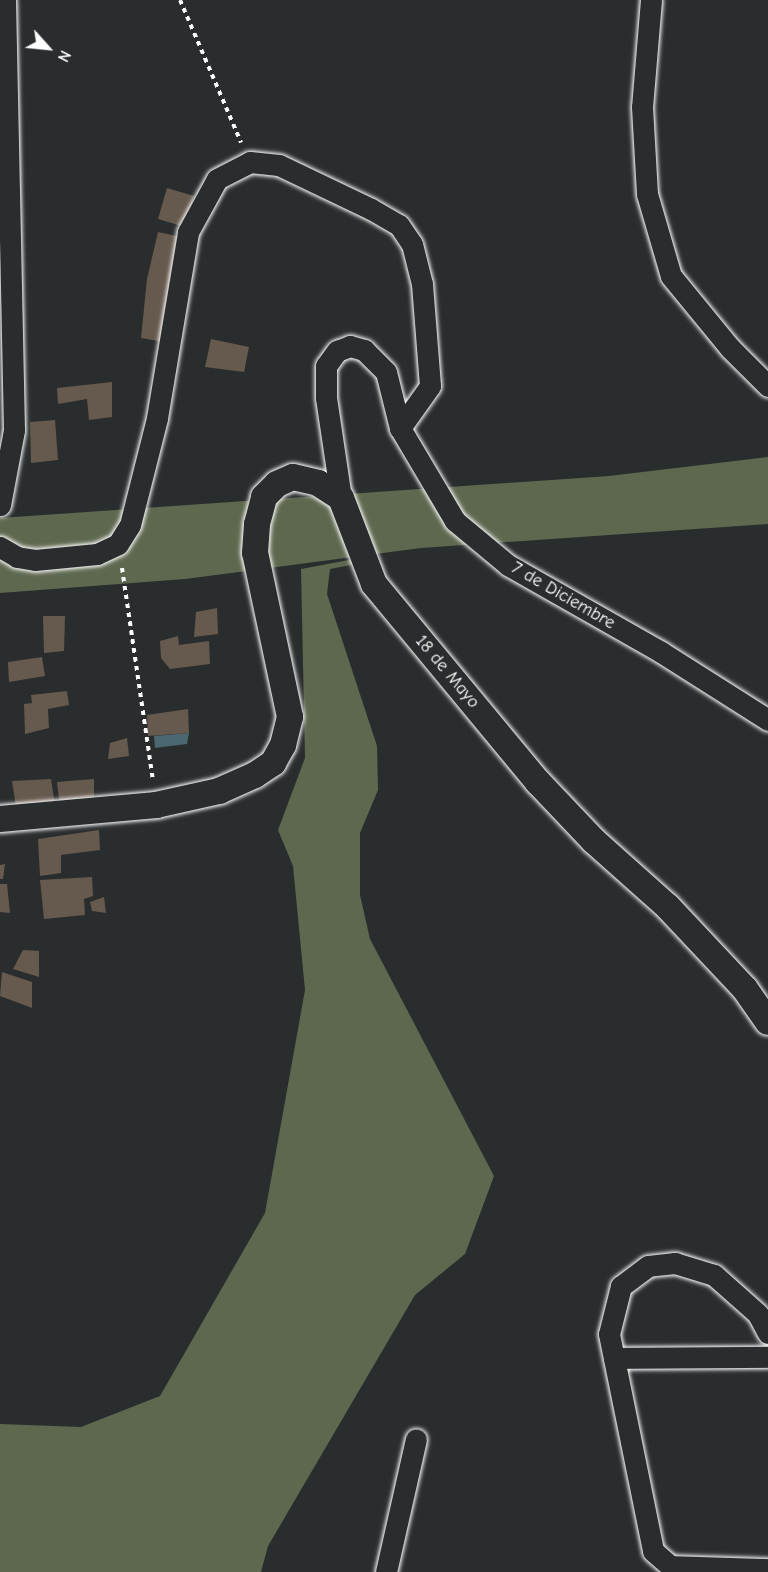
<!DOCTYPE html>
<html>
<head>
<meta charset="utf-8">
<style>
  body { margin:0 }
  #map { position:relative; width:768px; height:1572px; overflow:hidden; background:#2a2d2e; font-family:"Comic Neue",sans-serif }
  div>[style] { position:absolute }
  .green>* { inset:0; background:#5e684f }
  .water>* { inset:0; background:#4a666f }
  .building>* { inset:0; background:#66594d }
  .path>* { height:4px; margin-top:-2px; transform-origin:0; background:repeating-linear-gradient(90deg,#fff 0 4.5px,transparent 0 9px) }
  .roads { filter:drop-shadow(0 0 2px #fff) drop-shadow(0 0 2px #fff) }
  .minor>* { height:21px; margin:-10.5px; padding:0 10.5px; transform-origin:10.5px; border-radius:10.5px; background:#2a2d2e }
  .tertiary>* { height:26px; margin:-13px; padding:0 13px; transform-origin:13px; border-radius:13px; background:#2a2d2e }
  span { translate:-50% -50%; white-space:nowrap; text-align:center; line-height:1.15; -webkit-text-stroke:4.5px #2a2d2e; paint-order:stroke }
  .street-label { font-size:18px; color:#fff }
  .north { position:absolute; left:18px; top:18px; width:60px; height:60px; -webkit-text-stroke:4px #2a2d2e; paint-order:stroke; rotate:117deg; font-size:16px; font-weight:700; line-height:24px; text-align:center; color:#fff }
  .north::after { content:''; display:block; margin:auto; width:21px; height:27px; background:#fff; clip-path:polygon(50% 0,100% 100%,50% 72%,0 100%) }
</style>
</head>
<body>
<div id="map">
  <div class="green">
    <i style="clip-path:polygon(768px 457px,768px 524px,421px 548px,185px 579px,0 593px,0 518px,609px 476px)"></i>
    <i style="clip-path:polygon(365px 557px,367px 562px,330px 569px,327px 594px,377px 746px,378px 790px,360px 833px,360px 895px,370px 939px,494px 1176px,465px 1254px,415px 1295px,268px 1546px,261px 1572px,0 1572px,0 1424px,81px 1427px,160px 1396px,265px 1213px,305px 990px,293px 866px,278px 830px,305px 758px,301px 569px)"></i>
  </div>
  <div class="water">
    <i style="clip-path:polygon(189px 733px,187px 744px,155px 748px,154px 736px)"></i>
  </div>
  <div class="building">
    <i style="clip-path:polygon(167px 188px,194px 196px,185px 227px,158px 219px)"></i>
    <i style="clip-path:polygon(158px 232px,186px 238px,164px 342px,141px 338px,147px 279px)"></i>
    <i style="clip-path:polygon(211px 339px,249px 347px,244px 372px,205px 367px)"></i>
    <i style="clip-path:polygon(112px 382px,112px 417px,89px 420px,87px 399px,58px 404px,57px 388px)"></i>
    <i style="clip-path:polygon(55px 420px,58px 460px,31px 463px,30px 422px)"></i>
    <i style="clip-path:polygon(217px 608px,218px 634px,194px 637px,196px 612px)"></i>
    <i style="clip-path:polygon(43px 616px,65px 616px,64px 651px,44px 653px)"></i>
    <i style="clip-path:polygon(178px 636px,179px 645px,209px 641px,210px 664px,170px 669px,161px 658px,160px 641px)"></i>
    <i style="clip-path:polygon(42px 657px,45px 676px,9px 682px,8px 662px)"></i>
    <i style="clip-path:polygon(67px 691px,69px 705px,48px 709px,49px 728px,25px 734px,24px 704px,32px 703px,31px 695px)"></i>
    <i style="clip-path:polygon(188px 709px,189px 733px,148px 736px,147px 715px)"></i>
    <i style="clip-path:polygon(127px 738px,129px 756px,108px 759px,110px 743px)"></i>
    <i style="clip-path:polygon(51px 779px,55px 805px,16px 807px,12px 781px)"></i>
    <i style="clip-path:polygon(94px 779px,94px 802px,60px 807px,57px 782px)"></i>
    <i style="clip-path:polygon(99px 830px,100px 850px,61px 855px,61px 873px,40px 876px,38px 839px)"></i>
    <i style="clip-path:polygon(5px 864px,3px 879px,0 879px,0 865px)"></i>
    <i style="clip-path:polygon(92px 877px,93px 896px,84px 899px,85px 915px,44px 919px,40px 880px)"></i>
    <i style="clip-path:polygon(0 884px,7px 884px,10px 913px,0 912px)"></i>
    <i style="clip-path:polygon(104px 897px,106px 913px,92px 911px,90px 902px)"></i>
    <i style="clip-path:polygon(23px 950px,39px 951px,39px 977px,13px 969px)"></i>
    <i style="clip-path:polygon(2px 972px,32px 982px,32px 1008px,0 996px)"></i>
  </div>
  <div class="path">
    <i style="left:180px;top:0;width:155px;rotate:66.8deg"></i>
    <i style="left:122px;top:568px;width:215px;rotate:81.7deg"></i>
  </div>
  <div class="roads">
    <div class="minor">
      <i style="left:651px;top:0;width:107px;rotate:94.8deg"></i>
      <i style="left:642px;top:107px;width:87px;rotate:86.7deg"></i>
      <i style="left:647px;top:194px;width:85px;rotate:73.7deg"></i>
      <i style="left:671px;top:276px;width:93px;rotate:50.7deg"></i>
      <i style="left:730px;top:348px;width:54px;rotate:45deg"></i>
      <i style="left:341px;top:498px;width:101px;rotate:-98.5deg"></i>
      <i style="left:326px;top:398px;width:32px;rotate:-90deg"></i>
      <i style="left:326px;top:366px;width:19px;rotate:-54deg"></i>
      <i style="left:337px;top:351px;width:14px;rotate:-21deg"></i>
      <i style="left:350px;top:346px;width:15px;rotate:16deg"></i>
      <i style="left:364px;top:350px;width:31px;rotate:45deg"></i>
      <i style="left:386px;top:372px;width:58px;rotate:76deg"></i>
      <i style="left:400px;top:428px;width:108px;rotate:59.4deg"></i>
      <i style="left:455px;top:521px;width:69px;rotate:39.7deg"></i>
      <i style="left:508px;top:565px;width:176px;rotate:29.6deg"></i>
      <i style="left:661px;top:652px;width:127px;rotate:32.4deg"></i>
      <i style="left:0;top:505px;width:76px;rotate:-79.4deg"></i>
      <i style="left:14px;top:430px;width:430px;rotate:-91.2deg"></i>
      <i style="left:0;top:547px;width:20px;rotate:30deg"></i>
      <i style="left:17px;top:557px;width:18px;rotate:9deg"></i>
      <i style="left:35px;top:560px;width:62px;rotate:-5.5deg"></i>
      <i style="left:97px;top:554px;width:23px;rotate:-25deg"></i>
      <i style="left:118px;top:544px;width:22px;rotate:-58deg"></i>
      <i style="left:130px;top:525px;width:110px;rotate:-75.8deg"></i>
      <i style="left:157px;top:418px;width:189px;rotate:-80.5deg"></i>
      <i style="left:188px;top:232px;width:60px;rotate:-61.3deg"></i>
      <i style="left:217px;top:179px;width:37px;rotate:-27deg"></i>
      <i style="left:250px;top:162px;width:29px;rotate:6deg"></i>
      <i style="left:279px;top:165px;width:102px;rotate:25.6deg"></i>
      <i style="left:371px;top:209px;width:32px;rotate:30deg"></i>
      <i style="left:399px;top:225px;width:23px;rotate:56deg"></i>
      <i style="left:412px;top:244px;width:41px;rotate:76deg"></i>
      <i style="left:422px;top:284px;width:102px;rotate:85.5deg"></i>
      <i style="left:430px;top:386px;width:52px;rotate:125.5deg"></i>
      <i style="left:768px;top:1333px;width:21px;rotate:-118deg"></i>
      <i style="left:758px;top:1314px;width:59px;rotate:-138.4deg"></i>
      <i style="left:714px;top:1275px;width:41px;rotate:-162.9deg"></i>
      <i style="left:675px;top:1263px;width:27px;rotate:174deg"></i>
      <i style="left:648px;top:1266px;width:34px;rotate:143deg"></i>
      <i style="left:621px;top:1286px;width:49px;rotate:104deg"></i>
      <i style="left:609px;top:1334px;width:221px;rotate:78.5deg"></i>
      <i style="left:653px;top:1551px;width:23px;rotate:41deg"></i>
      <i style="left:670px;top:1566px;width:98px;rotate:1.8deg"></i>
      <i style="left:614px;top:1358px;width:154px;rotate:-0.4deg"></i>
      <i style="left:386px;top:1572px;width:136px;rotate:-77.3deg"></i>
    </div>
    <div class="tertiary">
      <i style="left:0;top:819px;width:157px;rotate:-5.1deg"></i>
      <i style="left:156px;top:805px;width:65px;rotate:-12.5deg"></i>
      <i style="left:219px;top:791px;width:39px;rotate:-24deg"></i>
      <i style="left:255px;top:775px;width:22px;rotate:-34deg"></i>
      <i style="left:273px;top:763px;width:21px;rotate:-61deg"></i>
      <i style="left:283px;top:745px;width:29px;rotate:-76deg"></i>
      <i style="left:290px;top:717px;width:168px;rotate:-102deg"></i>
      <i style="left:255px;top:553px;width:29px;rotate:-86deg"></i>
      <i style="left:257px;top:524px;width:28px;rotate:-75deg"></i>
      <i style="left:264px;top:497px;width:18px;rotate:-45deg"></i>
      <i style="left:277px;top:484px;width:17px;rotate:-24deg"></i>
      <i style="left:293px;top:477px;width:26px;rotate:13deg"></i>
      <i style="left:318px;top:483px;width:27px;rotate:33deg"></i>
      <i style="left:341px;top:498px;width:92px;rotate:69deg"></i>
      <i style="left:374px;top:584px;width:257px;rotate:50.4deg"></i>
      <i style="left:538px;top:782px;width:81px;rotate:46.5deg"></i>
      <i style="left:594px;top:841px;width:99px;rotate:41.7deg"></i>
      <i style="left:668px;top:907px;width:112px;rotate:46.8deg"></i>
      <i style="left:745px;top:989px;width:40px;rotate:55.1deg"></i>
    </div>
  </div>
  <div class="street-label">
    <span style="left:563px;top:596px;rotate:30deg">7 de Diciembre</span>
    <span style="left:447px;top:672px;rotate:50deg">18 de Mayo</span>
  </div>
  <div class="north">N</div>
</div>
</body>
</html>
